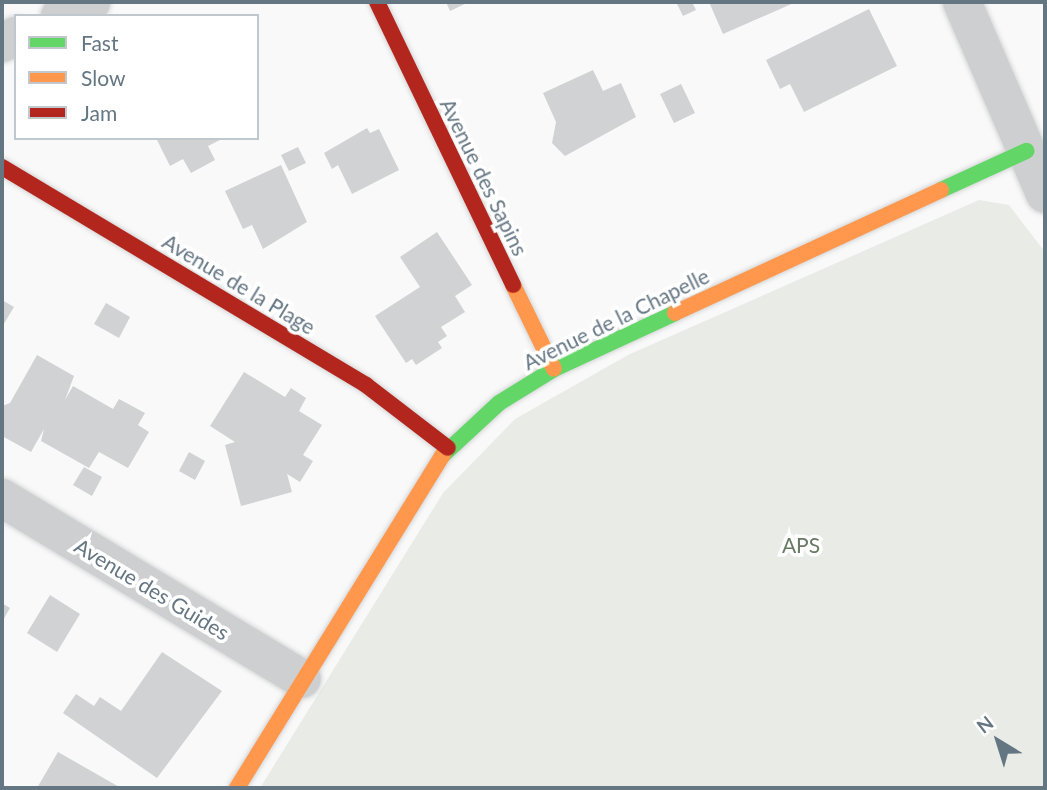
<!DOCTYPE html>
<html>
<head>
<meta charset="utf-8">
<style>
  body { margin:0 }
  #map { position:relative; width:1047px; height:790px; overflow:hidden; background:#f9f9f9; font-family:Lato,sans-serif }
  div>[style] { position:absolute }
  .green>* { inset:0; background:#e8ebe6 }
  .building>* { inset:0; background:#d0d2d3 }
  .roads { filter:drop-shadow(0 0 2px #d5d6d7) drop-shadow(0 0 2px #d5d6d7) }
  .street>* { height:38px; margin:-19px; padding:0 19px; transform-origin:19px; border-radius:19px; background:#cecfd0 }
  .fast>* { height:16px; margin:-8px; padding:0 8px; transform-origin:8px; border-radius:8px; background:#63d668 }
  .slow>* { height:16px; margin:-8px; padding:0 8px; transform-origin:8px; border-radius:8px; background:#ff974d }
  .jam>* { height:16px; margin:-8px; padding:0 8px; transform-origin:8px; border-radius:8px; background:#b3261e }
  span { translate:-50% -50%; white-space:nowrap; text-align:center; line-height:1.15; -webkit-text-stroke:7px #fff; paint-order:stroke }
  .street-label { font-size:21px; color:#657683 }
  .park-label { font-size:21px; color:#687a64 }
  .frame { position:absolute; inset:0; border:4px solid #657683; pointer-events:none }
  .legend { position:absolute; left:14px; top:14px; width:245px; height:126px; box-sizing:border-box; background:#fff; border:2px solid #c1c8cd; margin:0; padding:9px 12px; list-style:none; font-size:21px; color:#657683 }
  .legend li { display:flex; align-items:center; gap:14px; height:35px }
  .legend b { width:35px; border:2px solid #c1c8cd }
  .north { position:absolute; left:963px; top:706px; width:70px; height:70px; -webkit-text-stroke:5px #fff; paint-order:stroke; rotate:322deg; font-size:19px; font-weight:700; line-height:28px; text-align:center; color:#657683 }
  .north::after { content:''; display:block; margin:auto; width:24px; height:32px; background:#657683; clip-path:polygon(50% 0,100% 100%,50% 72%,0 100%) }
</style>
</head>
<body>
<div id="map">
  <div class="green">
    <i style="clip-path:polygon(979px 200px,1009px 205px,1045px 252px,1045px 788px,260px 788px,443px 493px,515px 419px,628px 355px)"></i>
  </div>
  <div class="building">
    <i style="clip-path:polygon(446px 2px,469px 2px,450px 11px)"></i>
    <i style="clip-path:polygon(676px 2px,692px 2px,696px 10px,683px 16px)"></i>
    <i style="clip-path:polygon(709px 2px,796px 2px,723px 34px)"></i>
    <i style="clip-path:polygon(869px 9px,897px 66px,804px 112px,790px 84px,780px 89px,766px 60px)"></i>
    <i style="clip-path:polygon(593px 70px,603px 91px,621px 83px,636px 117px,565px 156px,552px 143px,556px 122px,543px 93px)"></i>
    <i style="clip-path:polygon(681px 84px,695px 113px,674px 123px,660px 94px)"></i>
    <i style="clip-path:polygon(367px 128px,370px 133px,379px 129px,399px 170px,352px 194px,338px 165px,332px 169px,324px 153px)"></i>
    <i style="clip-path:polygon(156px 138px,224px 138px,208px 146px,215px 160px,191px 173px,183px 159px,170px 166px)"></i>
    <i style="clip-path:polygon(298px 147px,306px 163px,289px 171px,281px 155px)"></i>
    <i style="clip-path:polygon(281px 165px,307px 222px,263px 249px,252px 225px,243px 229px,225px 191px)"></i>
    <i style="clip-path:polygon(437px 232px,472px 285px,455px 296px,465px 312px,441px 327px,447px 336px,438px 342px,442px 348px,416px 365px,412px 359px,406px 363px,375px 316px,420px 287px,400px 257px)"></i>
    <i style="clip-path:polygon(2px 300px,14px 307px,2px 327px)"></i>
    <i style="clip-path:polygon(106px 303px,130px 317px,119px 338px,94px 324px)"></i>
    <i style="clip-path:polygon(37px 355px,74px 376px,65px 400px,73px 386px,113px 409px,119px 399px,145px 413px,138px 425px,149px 432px,128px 468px,99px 452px,89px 468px,41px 441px,44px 429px,31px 452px,2px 436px,2px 406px,10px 403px)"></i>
    <i style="clip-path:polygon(244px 372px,285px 397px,291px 388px,306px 398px,299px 411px,322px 425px,303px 455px,313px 461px,300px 482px,287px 474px,292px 492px,241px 506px,225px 445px,235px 442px,210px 426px)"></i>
    <i style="clip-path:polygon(189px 452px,205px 461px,195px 480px,179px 471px)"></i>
    <i style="clip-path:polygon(84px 467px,102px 477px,92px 496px,73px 485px)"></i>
    <i style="clip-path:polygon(50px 595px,80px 614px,57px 652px,27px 633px)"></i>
    <i style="clip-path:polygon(2px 603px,10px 608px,2px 622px)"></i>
    <i style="clip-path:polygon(162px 652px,222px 691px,157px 778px,63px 713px,76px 694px,94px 706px,100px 697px,121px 711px)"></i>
    <i style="clip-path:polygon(58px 752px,121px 788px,37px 788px)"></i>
  </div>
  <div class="roads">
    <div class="street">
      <i style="left:962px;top:2px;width:209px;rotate:66.6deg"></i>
      <i style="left:60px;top:16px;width:34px;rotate:-24deg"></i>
      <i style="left:2px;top:43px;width:16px;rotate:-27deg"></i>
      <i style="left:2px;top:498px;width:350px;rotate:31.1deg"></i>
    </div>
    <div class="fast">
      <i style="left:941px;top:190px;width:94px;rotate:-24.6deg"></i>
      <i style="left:443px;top:455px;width:76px;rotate:-42.9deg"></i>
      <i style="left:499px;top:403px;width:65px;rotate:-31.7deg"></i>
      <i style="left:554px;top:369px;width:133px;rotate:-24.8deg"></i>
    </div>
    <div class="slow">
      <i style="left:513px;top:285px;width:93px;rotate:64deg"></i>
      <i style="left:675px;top:313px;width:293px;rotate:-24.8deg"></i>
      <i style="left:237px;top:788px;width:392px;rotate:-58.3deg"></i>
    </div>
    <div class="jam">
      <i style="left:377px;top:2px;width:314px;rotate:64.3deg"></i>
      <i style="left:2px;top:167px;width:424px;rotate:30.9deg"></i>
      <i style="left:366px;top:385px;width:103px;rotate:37.5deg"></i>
    </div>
  </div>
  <div class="street-label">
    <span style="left:484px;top:177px;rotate:64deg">Avenue des Sapins</span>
    <span style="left:239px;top:284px;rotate:31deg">Avenue de la Plage</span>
    <span style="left:616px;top:319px;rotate:-26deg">Avenue de la Chapelle</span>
    <span style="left:152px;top:589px;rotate:31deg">Avenue des Guides</span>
  </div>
  <div class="park-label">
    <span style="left:801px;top:545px">APS</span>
  </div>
  <div class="frame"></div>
  <ul class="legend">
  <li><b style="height:9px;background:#63d668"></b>Fast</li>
  <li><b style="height:9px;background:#ff974d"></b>Slow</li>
  <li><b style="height:9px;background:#b3261e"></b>Jam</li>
  </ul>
  <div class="north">N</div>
</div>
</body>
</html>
